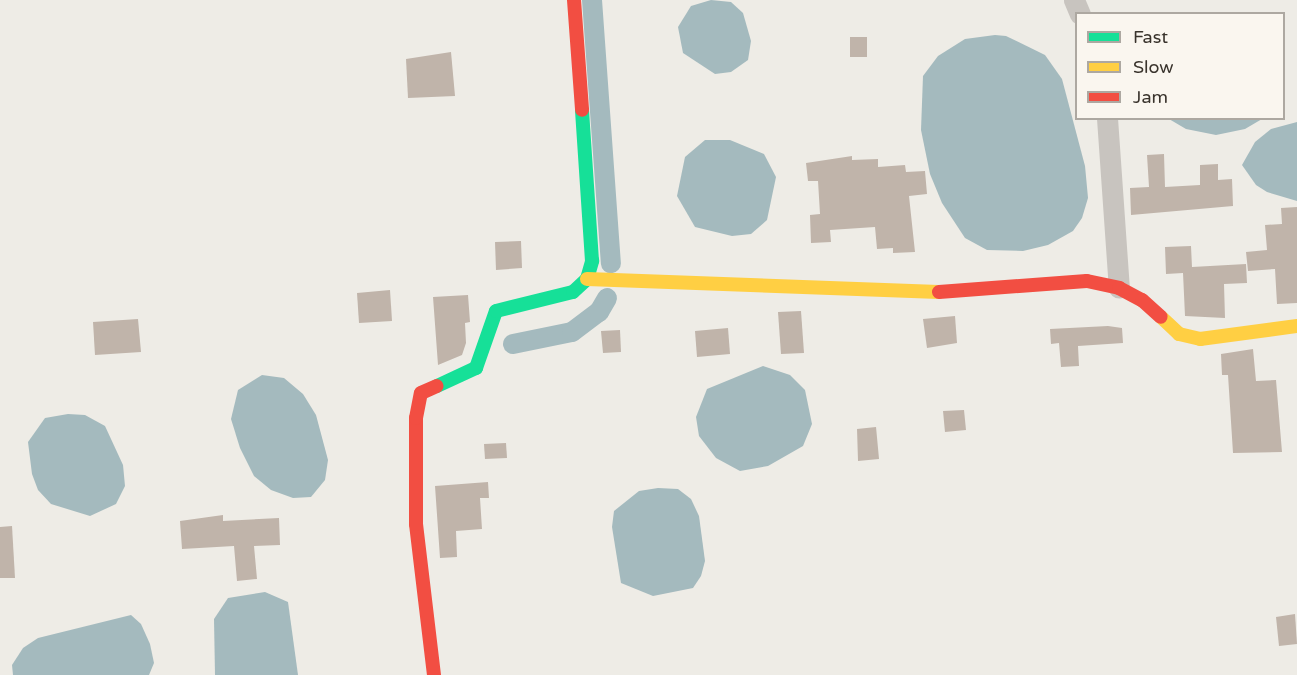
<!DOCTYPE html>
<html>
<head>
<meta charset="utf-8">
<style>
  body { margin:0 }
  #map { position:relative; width:1297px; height:675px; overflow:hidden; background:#eeece6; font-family:"Varela Round",sans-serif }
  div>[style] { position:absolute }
  .water>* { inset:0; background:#a4babe }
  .canal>* { height:20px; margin:-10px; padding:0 10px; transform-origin:10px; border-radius:10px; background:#a4babe }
  .building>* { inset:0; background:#c0b4aa }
  .street>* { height:21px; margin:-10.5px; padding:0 10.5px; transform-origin:10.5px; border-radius:10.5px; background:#c8c4bf }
  .fast>* { height:14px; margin:-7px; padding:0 7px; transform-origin:7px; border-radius:7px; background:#16e098 }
  .slow>* { height:14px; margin:-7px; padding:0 7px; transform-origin:7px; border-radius:7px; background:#ffcf43 }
  .jam>* { height:14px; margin:-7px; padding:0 7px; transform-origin:7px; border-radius:7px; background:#f24e42 }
  span { translate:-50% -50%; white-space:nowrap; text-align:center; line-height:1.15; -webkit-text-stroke:5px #faf6ef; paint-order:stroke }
  .legend { position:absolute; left:1075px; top:12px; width:210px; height:108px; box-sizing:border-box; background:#faf6ef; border:2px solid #ada8a1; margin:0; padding:8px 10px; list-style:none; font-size:18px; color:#39332c }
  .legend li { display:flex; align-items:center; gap:12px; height:30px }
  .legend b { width:30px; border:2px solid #ada8a1 }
</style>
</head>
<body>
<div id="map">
  <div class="water">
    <i style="clip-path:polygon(711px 0,731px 2px,743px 13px,751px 41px,748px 60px,731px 72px,715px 74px,683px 53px,678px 27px,691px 6px)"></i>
    <i style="clip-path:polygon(995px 35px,1006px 36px,1045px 55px,1062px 79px,1085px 166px,1088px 198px,1082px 218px,1073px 231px,1048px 245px,1023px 251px,987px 250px,965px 238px,942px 203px,930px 174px,921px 130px,923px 76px,938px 56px,965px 39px)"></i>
    <i style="clip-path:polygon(1169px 119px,1262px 118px,1262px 119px,1245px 129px,1216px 135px,1186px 129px)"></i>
    <i style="clip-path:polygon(1297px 122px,1297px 201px,1267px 192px,1256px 185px,1242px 165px,1255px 142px,1271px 129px)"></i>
    <i style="clip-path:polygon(705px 140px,730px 140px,764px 154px,776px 177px,767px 220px,751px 234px,732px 236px,695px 227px,677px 196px,685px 157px)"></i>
    <i style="clip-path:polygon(763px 366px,790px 375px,805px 390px,812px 424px,803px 446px,768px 466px,740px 471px,716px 458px,699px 436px,696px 417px,707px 389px)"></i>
    <i style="clip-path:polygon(262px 375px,284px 378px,303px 394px,316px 415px,328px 460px,325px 480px,311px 497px,293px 498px,271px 490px,254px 476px,240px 448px,231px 419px,238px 390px)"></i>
    <i style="clip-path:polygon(68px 414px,85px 415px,105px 426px,123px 465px,125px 486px,116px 504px,90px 516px,51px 504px,38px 490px,32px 474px,28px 442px,45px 418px)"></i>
    <i style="clip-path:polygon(658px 488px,678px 489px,691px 499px,699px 516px,705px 561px,701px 576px,693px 588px,653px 596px,621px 583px,612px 527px,614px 511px,639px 491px)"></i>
    <i style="clip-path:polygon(265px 592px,288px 602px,298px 675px,215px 675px,214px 619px,228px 598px)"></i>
    <i style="clip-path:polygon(131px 615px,141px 624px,150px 644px,154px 663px,149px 675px,13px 675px,12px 665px,23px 648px,38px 638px)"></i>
  </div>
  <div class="canal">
    <i style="left:592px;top:0;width:264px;rotate:85.9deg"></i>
    <i style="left:513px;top:344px;width:60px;rotate:-11.5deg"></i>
    <i style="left:572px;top:332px;width:34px;rotate:-37deg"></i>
    <i style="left:599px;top:312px;width:16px;rotate:-60deg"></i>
  </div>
  <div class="building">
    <i style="clip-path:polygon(850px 37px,867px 37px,867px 57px,850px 57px)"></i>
    <i style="clip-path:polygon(451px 52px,455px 96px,408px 98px,406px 59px)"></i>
    <i style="clip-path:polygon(1164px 154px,1165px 187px,1200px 185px,1200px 165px,1218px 164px,1218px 180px,1232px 179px,1233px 206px,1131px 215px,1130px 188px,1149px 187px,1147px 155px)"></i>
    <i style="clip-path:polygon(852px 156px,852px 160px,878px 159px,878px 167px,905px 165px,906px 172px,925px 171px,927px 194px,909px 196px,915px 252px,893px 253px,893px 248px,877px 249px,875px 227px,830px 230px,831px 242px,811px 243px,810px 215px,820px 214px,818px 181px,808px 181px,806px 163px)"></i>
    <i style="clip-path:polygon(1297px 207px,1297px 303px,1277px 304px,1275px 269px,1248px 271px,1246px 252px,1267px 250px,1265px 225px,1282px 224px,1281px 208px)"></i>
    <i style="clip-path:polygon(521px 241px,522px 268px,496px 270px,495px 242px)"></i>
    <i style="clip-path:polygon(1191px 246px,1192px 267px,1246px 264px,1247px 283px,1224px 284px,1225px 318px,1185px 316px,1183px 273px,1166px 274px,1165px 247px)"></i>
    <i style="clip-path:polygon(390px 290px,392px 321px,359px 323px,357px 293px)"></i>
    <i style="clip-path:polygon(468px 295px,470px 322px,465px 323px,466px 343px,462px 355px,438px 365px,433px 297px)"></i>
    <i style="clip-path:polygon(801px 311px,804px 353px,781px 354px,778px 312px)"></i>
    <i style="clip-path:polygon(955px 316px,957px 343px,927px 348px,923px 319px)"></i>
    <i style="clip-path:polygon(138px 319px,141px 352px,95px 355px,93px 322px)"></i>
    <i style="clip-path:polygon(1108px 326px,1122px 328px,1123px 343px,1078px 346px,1079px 366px,1061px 367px,1059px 343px,1051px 344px,1050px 329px)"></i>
    <i style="clip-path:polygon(728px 328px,730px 354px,697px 357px,695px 331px)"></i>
    <i style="clip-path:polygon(620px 330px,621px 352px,603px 353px,601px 331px)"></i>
    <i style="clip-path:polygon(1253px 349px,1256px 381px,1276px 380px,1282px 452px,1233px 453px,1228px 375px,1222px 375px,1221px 354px)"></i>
    <i style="clip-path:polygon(964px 410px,966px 430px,945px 432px,943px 411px)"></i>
    <i style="clip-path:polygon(876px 427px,879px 459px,858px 461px,857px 429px)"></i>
    <i style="clip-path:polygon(506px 443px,507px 458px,485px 459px,484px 444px)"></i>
    <i style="clip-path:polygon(488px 482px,489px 498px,480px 498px,482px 529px,456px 531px,457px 557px,440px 558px,435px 486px)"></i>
    <i style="clip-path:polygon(223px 515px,223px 521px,279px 518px,280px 545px,254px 546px,257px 579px,237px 581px,234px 546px,182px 549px,180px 521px)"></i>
    <i style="clip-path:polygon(12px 526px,15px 578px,0 578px,0 527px)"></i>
    <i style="clip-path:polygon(1295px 614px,1297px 644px,1279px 646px,1276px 617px)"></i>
  </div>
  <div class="street">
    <i style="left:1074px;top:0;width:15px;rotate:67deg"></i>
    <i style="left:1107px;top:118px;width:170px;rotate:86deg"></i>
  </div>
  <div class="fast">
    <i style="left:437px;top:386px;width:43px;rotate:-24.8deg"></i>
    <i style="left:476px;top:368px;width:60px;rotate:-70.7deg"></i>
    <i style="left:496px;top:311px;width:79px;rotate:-13.9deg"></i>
    <i style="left:573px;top:292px;width:19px;rotate:-43deg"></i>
    <i style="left:587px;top:279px;width:19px;rotate:-74deg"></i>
    <i style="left:592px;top:261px;width:151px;rotate:-93.8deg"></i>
  </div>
  <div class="slow">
    <i style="left:587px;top:279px;width:352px;rotate:2.1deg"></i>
    <i style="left:1161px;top:317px;width:25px;rotate:43deg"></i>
    <i style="left:1179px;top:334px;width:22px;rotate:13deg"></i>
    <i style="left:1200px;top:339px;width:98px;rotate:-7.6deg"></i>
  </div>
  <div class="jam">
    <i style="left:574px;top:0;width:110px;rotate:85.8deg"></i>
    <i style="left:939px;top:292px;width:148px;rotate:-4.3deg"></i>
    <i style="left:1087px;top:281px;width:33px;rotate:12deg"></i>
    <i style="left:1119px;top:288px;width:26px;rotate:28deg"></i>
    <i style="left:1142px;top:300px;width:25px;rotate:42deg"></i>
    <i style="left:434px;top:675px;width:152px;rotate:-96.8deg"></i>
    <i style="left:416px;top:524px;width:106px;rotate:-90deg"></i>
    <i style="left:416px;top:418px;width:25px;rotate:-79deg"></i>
    <i style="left:421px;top:393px;width:17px;rotate:-24deg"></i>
  </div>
  <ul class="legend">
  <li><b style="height:8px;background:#16e098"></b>Fast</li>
  <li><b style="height:8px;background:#ffcf43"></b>Slow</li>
  <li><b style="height:8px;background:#f24e42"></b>Jam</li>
  </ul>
</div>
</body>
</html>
